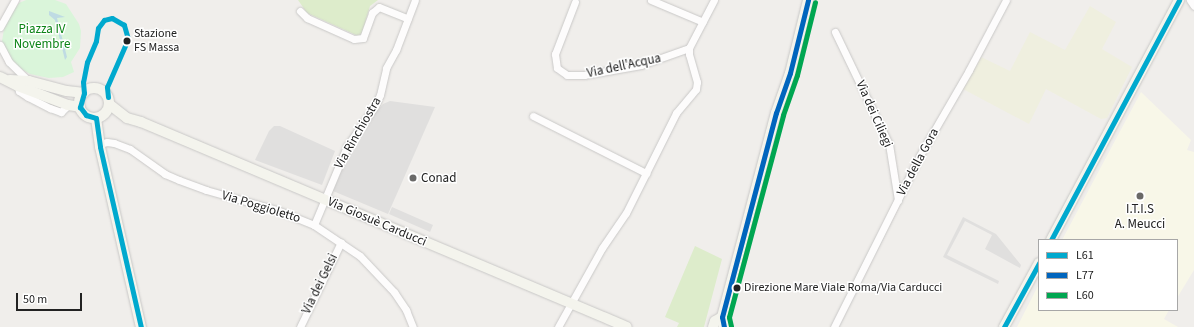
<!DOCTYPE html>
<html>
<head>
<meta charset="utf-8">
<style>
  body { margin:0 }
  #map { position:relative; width:1194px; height:327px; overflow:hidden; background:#f0eeeb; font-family:"Source Sans 3",sans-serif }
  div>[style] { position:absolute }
  .education>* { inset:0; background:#f8f7e8 }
  .farmland>* { inset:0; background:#efefdf }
  .grass>* { inset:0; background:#ddeccb }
  .park>* { inset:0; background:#daf5da }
  .parking>* { inset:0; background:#e0dfde }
  .water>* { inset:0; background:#bfdbe3 }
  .roads { filter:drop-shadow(0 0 1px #c9c8c7) drop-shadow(0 0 1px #c9c8c7) }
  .street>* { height:7px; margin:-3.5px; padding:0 3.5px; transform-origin:3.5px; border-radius:3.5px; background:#fdfcfc }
  .secondary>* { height:10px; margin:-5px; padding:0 5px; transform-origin:5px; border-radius:5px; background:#f4f4ed }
  .secondary>.ring { margin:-5px; padding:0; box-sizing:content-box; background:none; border:10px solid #f4f4ed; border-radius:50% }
  .bus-1>* { height:5px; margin:-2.5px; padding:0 2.5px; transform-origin:2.5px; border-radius:2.5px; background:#00a9ce }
  .bus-2>* { height:5px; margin:-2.5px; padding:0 2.5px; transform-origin:2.5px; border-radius:2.5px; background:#0065bd }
  .bus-3>* { height:5px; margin:-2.5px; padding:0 2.5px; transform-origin:2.5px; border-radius:2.5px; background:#00a651 }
  .dots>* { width:11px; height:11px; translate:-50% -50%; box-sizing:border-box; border:2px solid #fff; border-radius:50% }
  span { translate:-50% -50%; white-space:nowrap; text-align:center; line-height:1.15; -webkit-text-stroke:3px #fff; paint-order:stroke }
  .bus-label { font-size:12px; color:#222 }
  .left { translate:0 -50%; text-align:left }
  .park-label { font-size:13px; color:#0c8416 }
  .street-label { font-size:13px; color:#222 }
  .poi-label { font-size:13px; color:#222 }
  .legend { position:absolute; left:1038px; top:239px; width:140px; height:72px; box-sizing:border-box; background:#fff; border:1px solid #a7a7a7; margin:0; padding:5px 7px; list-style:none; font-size:12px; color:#222 }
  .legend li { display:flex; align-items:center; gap:8px; height:20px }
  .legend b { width:20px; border:1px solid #a7a7a7 }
  .scale { position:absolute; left:16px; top:293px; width:66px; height:18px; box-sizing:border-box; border:2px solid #222; border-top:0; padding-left:5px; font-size:12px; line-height:14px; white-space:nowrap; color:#222; -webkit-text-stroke:3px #fff; paint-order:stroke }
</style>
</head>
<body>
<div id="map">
  <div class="education">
    <i style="clip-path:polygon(1141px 92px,1191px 140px,1187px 150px,1194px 152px,1194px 270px,1177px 298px,1177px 240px,1062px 240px)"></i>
    <i style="clip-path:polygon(1039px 284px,1039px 310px,1169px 310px,1164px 319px,1178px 327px,1017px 327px)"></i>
  </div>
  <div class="farmland">
    <i style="clip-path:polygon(1090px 6px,1116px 22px,1102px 49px,1132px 67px,1107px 118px,1101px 119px,1046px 89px,1029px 124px,963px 89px,981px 57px,1010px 71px,1030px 32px,1065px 50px)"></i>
  </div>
  <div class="grass">
    <i style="clip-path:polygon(298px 0,378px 0,370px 6px,362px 33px,358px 36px,307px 13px)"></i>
    <i style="clip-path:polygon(695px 246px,722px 259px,704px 327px,677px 327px,679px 323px,665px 317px)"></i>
  </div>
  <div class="park">
    <i style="clip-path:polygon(26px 0,55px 0,66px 4px,79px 24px,81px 31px,80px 48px,71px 62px,74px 72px,63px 77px,49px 78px,30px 74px,18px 67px,8px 55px,2px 41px,5px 23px,19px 3px)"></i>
  </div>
  <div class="parking">
    <i style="clip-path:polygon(390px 101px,435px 107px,388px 214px,333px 191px,352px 147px,361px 131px,383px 104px)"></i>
    <i style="clip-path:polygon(274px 126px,280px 126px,335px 151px,322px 185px,255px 160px,269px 131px)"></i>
    <i style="clip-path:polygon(392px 207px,433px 225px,430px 232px,389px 214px)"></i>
    <i style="clip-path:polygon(963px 217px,996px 234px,1021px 265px,1020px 268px,985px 249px,992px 235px,965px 221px,947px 255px,999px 281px,998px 284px,943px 257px)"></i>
  </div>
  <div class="water">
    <i style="clip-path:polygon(49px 11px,65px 17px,57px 18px,67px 57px,65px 60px,55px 20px,49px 15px)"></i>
  </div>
  <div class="roads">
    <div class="street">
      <i style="left:651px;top:0;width:56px;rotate:22.9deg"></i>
      <i style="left:1190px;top:0;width:7px;rotate:56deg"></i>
      <i style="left:575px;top:2px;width:56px;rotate:111deg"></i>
      <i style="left:555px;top:54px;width:14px;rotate:82deg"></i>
      <i style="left:557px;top:68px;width:12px;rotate:35deg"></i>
      <i style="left:567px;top:75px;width:17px"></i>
      <i style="left:584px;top:75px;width:58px;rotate:-10deg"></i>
      <i style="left:641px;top:65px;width:51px;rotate:-19.5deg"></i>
      <i style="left:300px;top:11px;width:10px;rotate:45deg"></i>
      <i style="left:307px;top:18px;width:51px;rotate:24.1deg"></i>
      <i style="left:354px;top:39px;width:9px;rotate:-6deg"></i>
      <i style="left:363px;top:38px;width:27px;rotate:-70deg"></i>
      <i style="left:372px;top:13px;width:9px;rotate:-41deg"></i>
      <i style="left:379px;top:7px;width:31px;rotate:22deg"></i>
      <i style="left:0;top:27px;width:31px;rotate:-61deg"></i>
      <i style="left:835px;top:32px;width:124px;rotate:64.3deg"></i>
      <i style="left:889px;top:144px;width:57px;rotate:80.9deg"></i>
      <i style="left:0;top:45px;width:19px;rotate:62deg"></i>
      <i style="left:9px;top:62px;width:28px;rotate:44deg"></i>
      <i style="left:18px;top:86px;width:5px;rotate:79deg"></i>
      <i style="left:19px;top:91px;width:11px;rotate:34deg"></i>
      <i style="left:28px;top:97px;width:25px;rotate:27deg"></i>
      <i style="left:50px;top:108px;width:12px;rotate:20deg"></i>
      <i style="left:61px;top:112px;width:10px;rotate:-45deg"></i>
      <i style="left:533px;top:116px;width:127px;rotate:26.8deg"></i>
      <i style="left:99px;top:144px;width:8px;rotate:-14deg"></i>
      <i style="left:107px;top:142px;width:7px;rotate:8deg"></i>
      <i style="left:114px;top:143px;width:17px;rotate:21deg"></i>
      <i style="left:130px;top:149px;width:43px;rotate:35.5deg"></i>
      <i style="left:165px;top:174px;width:15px;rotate:23deg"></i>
      <i style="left:179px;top:180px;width:29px;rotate:20deg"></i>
      <i style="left:206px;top:190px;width:74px;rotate:15.7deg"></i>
      <i style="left:277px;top:210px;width:40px;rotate:22deg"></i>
      <i style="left:314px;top:225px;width:55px;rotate:34deg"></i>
      <i style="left:360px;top:256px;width:50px;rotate:46.6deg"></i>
      <i style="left:394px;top:292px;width:22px;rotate:56deg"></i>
      <i style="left:406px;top:310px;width:18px;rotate:68deg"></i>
      <i style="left:314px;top:225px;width:86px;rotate:-67.3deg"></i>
      <i style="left:347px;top:146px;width:49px;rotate:-55deg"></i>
      <i style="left:375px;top:106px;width:12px;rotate:-66deg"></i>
      <i style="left:380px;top:95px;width:28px;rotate:-77deg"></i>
      <i style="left:386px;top:68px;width:21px;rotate:-61deg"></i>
      <i style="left:396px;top:50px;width:53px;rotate:-69.2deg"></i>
      <i style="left:300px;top:327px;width:94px;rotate:-64.2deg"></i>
      <i style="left:558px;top:327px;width:90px;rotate:-60.9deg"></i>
      <i style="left:602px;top:248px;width:42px;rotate:-55.6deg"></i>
      <i style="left:626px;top:213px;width:112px;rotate:-63.4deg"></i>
      <i style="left:676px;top:113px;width:31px;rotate:-50deg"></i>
      <i style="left:696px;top:89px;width:7px;rotate:-82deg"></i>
      <i style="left:697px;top:82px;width:29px;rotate:-106deg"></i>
      <i style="left:689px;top:54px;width:6px;rotate:-90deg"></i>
      <i style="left:689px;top:48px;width:54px;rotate:-62.5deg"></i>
      <i style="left:834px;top:327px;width:192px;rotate:-63.4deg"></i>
      <i style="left:920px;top:155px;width:98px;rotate:-60deg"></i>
      <i style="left:969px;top:70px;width:79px;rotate:-62.1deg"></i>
    </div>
    <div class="secondary">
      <i style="left:0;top:77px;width:20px;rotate:27deg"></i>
      <i style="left:18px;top:86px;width:53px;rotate:20.8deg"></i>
      <i style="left:68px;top:105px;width:12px;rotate:9deg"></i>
      <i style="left:10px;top:80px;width:19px;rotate:3deg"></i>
      <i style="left:29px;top:81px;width:39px;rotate:15deg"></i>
      <i style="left:67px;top:91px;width:17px;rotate:7deg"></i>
      <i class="ring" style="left:79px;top:88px;width:20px;height:20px"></i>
      <i style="left:109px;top:104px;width:23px;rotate:38deg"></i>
      <i style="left:127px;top:118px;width:15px;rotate:16deg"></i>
      <i style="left:141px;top:122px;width:527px;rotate:22.87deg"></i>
      <i style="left:96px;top:118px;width:29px;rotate:82deg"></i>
      <i style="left:100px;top:147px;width:185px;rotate:77.2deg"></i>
      <i style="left:1051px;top:240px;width:272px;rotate:-61.9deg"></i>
      <i style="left:722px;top:317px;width:10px;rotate:79deg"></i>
      <i style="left:713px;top:327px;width:6px;rotate:-72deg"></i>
      <i style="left:715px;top:321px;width:8px;rotate:-30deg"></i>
      <i style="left:722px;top:317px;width:211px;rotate:-75.2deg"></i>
      <i style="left:776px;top:113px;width:42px;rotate:-70.7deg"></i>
      <i style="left:790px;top:73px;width:75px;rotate:-76.1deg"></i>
      <i style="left:1004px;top:327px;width:73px;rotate:-61.3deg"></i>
    </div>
  </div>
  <div class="bus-1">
    <i style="left:108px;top:97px;width:10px;rotate:-96deg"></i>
    <i style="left:107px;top:87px;width:52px;rotate:-66.4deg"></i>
    <i style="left:128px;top:39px;width:15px;rotate:-106deg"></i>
    <i style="left:124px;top:25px;width:14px;rotate:-150deg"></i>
    <i style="left:112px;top:18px;width:8px;rotate:166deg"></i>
    <i style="left:104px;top:20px;width:10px;rotate:127deg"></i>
    <i style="left:98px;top:28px;width:13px;rotate:99deg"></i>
    <i style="left:96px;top:41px;width:23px;rotate:113deg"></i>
    <i style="left:87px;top:62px;width:20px;rotate:101deg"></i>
    <i style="left:83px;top:82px;width:11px;rotate:85deg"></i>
    <i style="left:84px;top:93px;width:15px;rotate:106deg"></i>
    <i style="left:80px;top:107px;width:10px;rotate:53deg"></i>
    <i style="left:86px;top:115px;width:10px;rotate:17deg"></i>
    <i style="left:96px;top:118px;width:29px;rotate:82deg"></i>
    <i style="left:100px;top:147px;width:185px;rotate:77.2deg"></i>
    <i style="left:1051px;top:240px;width:272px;rotate:-61.9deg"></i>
    <i style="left:1004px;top:327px;width:73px;rotate:-61.3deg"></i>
  </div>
  <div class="bus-2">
    <i style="left:724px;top:327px;width:10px;rotate:-101deg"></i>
    <i style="left:722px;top:317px;width:211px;rotate:-75.2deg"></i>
    <i style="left:776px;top:113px;width:42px;rotate:-70.7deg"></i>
    <i style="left:790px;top:73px;width:75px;rotate:-76.1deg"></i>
  </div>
  <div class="bus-3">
    <i style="left:731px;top:326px;width:9px;rotate:-103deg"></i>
    <i style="left:729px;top:317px;width:209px;rotate:-75deg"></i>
    <i style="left:783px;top:115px;width:42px;rotate:-70.7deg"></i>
    <i style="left:797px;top:75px;width:75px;rotate:-76.1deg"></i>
  </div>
  <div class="dots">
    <i style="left:127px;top:41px;background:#222"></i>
    <i style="left:413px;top:178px;background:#6a6968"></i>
    <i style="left:1140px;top:196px;background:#6a6968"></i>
    <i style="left:737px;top:288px;background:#222"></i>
  </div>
  <div class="bus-label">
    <span class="left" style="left:134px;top:41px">Stazione<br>FS Massa</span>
    <span class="left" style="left:744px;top:288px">Direzione Mare Viale Roma/Via Carducci</span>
  </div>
  <div class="park-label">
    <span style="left:42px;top:37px">Piazza IV<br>Novembre</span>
  </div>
  <div class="street-label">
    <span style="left:624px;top:66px;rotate:-12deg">Via dell'Acqua</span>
    <span style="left:874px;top:114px;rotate:66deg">Via dei Ciliegi</span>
    <span style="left:358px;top:133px;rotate:-60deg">Via Rinchiostra</span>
    <span style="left:918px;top:162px;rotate:-62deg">Via della Gora</span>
    <span style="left:261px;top:207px;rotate:17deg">Via Poggioletto</span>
    <span style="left:377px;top:222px;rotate:23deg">Via Giosuè Carducci</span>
    <span style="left:320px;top:284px;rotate:-64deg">Via dei Gelsi</span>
  </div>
  <div class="poi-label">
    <span class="left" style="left:421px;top:178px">Conad</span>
    <span style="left:1140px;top:217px">I.T.I.S<br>A. Meucci</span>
  </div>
  <ul class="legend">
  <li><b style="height:5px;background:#00a9ce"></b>L61</li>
  <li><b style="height:5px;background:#0065bd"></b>L77</li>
  <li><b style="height:5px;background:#00a651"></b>L60</li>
  </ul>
  <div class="scale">50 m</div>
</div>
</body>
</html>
